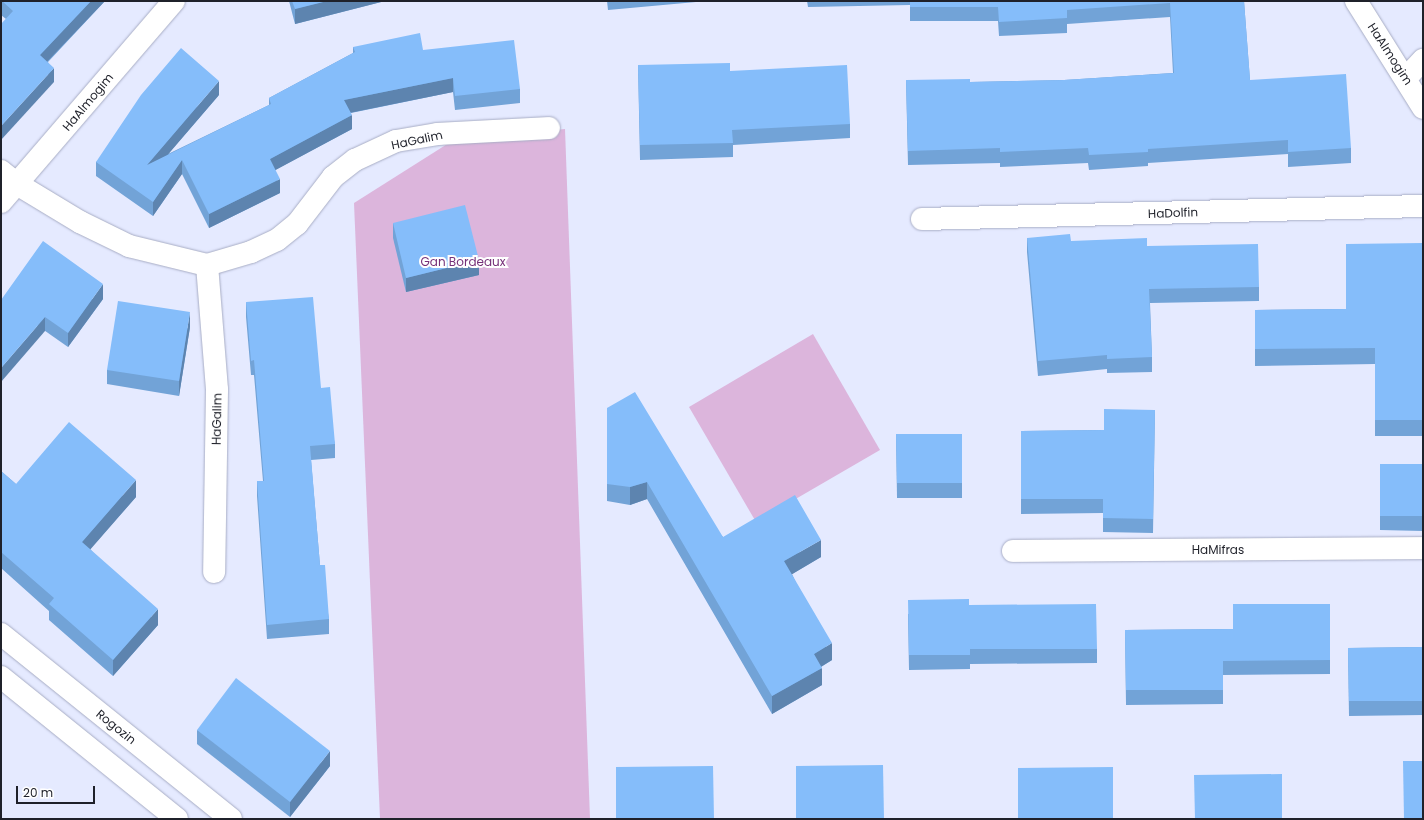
<!DOCTYPE html>
<html>
<head>
<meta charset="utf-8">
<style>
  body { margin:0 }
  #map { position:relative; width:1424px; height:820px; overflow:hidden; background:#e5eaff; font-family:Poppins,sans-serif }
  div>[style] { position:absolute }
  .green>* { inset:0; background:#dcb5dc }
  .roads { filter:drop-shadow(0 0 1px #a8adc5) drop-shadow(0 0 1px #a8adc5) }
  .minor>* { height:22px; margin:-11px; padding:0 11px; transform-origin:11px; border-radius:11px; background:#fff }
  .wall>* { inset:0; background:#72a3d7 }
  .shaded-wall>* { inset:0; background:#5d84af }
  .building>* { inset:0; background:#85bdfa }
  span { translate:-50% -50%; white-space:nowrap; text-align:center; line-height:1.15; -webkit-text-stroke:4px #fff; paint-order:stroke }
  .street-label { font-size:12px; color:#1f212a }
  .park-label { font-size:12px; color:#763179 }
  .frame { position:absolute; inset:0; border:2px solid #1f212a; pointer-events:none }
  .scale { position:absolute; left:16px; top:786px; width:79px; height:18px; box-sizing:border-box; border:2px solid #1f212a; border-top:0; padding-left:5px; font-size:12px; line-height:14px; white-space:nowrap; color:#1f212a; -webkit-text-stroke:3px #fff; paint-order:stroke }
</style>
</head>
<body>
<div id="map">
  <div class="green">
    <i style="clip-path:polygon(565px 129px,590px 819px,380px 819px,354px 203px,452px 141px)"></i>
    <i style="clip-path:polygon(813px 334px,880px 450px,756px 522px,689px 407px)"></i>
  </div>
  <div class="roads">
    <div class="minor">
      <i style="left:1356px;top:1px;width:126px;rotate:57.9deg"></i>
      <i style="left:1406px;top:78px;width:25px;rotate:-47deg"></i>
      <i style="left:1px;top:171px;width:21px;rotate:39deg"></i>
      <i style="left:17px;top:184px;width:74px;rotate:31.1deg"></i>
      <i style="left:80px;top:222px;width:55px;rotate:26.1deg"></i>
      <i style="left:129px;top:246px;width:80px;rotate:13.7deg"></i>
      <i style="left:207px;top:265px;width:46px;rotate:-16.5deg"></i>
      <i style="left:251px;top:252px;width:29px;rotate:-25deg"></i>
      <i style="left:277px;top:240px;width:26px;rotate:-39deg"></i>
      <i style="left:297px;top:224px;width:59px;rotate:-52.5deg"></i>
      <i style="left:333px;top:177px;width:28px;rotate:-38deg"></i>
      <i style="left:355px;top:160px;width:45px;rotate:-24.9deg"></i>
      <i style="left:396px;top:141px;width:43px;rotate:-9.5deg"></i>
      <i style="left:438px;top:134px;width:111px;rotate:-3.1deg"></i>
      <i style="left:1px;top:202px;width:265px;rotate:-49.3deg"></i>
      <i style="left:922px;top:219px;width:501px;rotate:-1.49deg"></i>
      <i style="left:207px;top:265px;width:125px;rotate:85.4deg"></i>
      <i style="left:217px;top:390px;width:182px;rotate:90.9deg"></i>
      <i style="left:1013px;top:551px;width:410px;rotate:-0.4deg"></i>
      <i style="left:1px;top:634px;width:295px;rotate:38.8deg"></i>
      <i style="left:1px;top:677px;width:226px;rotate:38.9deg"></i>
    </div>
  </div>
  <div class="wall">
    <i style="clip-path:polygon(1px 1px,105px 1px,48px 62px,54px 82px,6px 19px,1px 15px)"></i>
    <i style="clip-path:polygon(289px 1px,385px 1px,295px 24px)"></i>
    <i style="clip-path:polygon(607px 1px,707px 1px,608px 10px)"></i>
    <i style="clip-path:polygon(807px 1px,1244px 1px,1250px 80px,1351px 148px,1351px 163px,1288px 167px,1288px 154px,1148px 163px,1148px 166px,1089px 170px,1088px 163px,1000px 167px,1000px 163px,908px 165px,906px 80px,970px 82px,1064px 80px,1173px 73px,1170px 17px,1067px 24px,1067px 33px,999px 36px,998px 21px,910px 21px,910px 5px,808px 7px)"></i>
    <i style="clip-path:polygon(353px 47px,423px 50px,520px 89px,520px 103px,455px 110px,453px 92px,351px 113px,352px 129px,275px 170px,280px 193px,209px 228px,182px 174px,153px 216px,96px 176px,96px 162px,219px 95px,168px 154px,269px 105px,269px 98px,353px 53px)"></i>
    <i style="clip-path:polygon(638px 65px,730px 71px,850px 124px,850px 138px,733px 145px,733px 157px,640px 160px)"></i>
    <i style="clip-path:polygon(393px 223px,479px 275px,406px 292px,393px 238px)"></i>
    <i style="clip-path:polygon(1027px 238px,1071px 241px,1147px 246px,1259px 287px,1259px 301px,1150px 303px,1152px 357px,1152px 372px,1107px 373px,1107px 369px,1038px 376px,1027px 252px)"></i>
    <i style="clip-path:polygon(1423px 243px,1423px 436px,1375px 436px,1375px 364px,1255px 366px,1255px 310px,1346px 309px)"></i>
    <i style="clip-path:polygon(103px 299px,68px 347px,1px 300px)"></i>
    <i style="clip-path:polygon(246px 302px,321px 388px,335px 444px,335px 458px,311px 460px,320px 565px,329px 619px,329px 634px,267px 639px,257px 496px,257px 481px,263px 481px,254px 375px,251px 375px,246px 317px)"></i>
    <i style="clip-path:polygon(190px 327px,179px 396px,107px 384px,107px 370px)"></i>
    <i style="clip-path:polygon(607px 408px,723px 537px,821px 557px,792px 574px,832px 660px,821px 667px,822px 685px,772px 714px,647px 499px,630px 505px,607px 501px)"></i>
    <i style="clip-path:polygon(1155px 410px,1153px 533px,1103px 532px,1103px 513px,1021px 514px,1021px 431px,1104px 430px)"></i>
    <i style="clip-path:polygon(896px 434px,962px 434px,962px 498px,897px 498px)"></i>
    <i style="clip-path:polygon(1380px 464px,1423px 464px,1423px 531px,1380px 530px)"></i>
    <i style="clip-path:polygon(1px 471px,16px 484px,136px 497px,90px 549px,158px 625px,113px 676px,49px 620px,49px 611px,1px 568px)"></i>
    <i style="clip-path:polygon(1330px 604px,1330px 674px,1223px 675px,1223px 704px,1126px 705px,1125px 630px,1233px 629px)"></i>
    <i style="clip-path:polygon(969px 605px,1097px 649px,1097px 663px,970px 664px,970px 669px,909px 670px,908px 614px)"></i>
    <i style="clip-path:polygon(1423px 647px,1423px 715px,1349px 716px,1348px 648px)"></i>
    <i style="clip-path:polygon(197px 730px,330px 766px,290px 817px,197px 744px)"></i>
  </div>
  <div class="shaded-wall">
    <i style="clip-path:polygon(91px 1px,105px 1px,40px 69px,40px 55px)"></i>
    <i style="clip-path:polygon(327px 1px,385px 1px,295px 24px,295px 9px)"></i>
    <i style="clip-path:polygon(54px 68px,54px 82px,1px 140px,1px 126px)"></i>
    <i style="clip-path:polygon(453px 78px,453px 92px,344px 114px,344px 100px)"></i>
    <i style="clip-path:polygon(219px 81px,219px 95px,147px 179px,147px 165px)"></i>
    <i style="clip-path:polygon(352px 115px,352px 129px,270px 173px,270px 159px)"></i>
    <i style="clip-path:polygon(182px 160px,182px 174px,153px 216px,153px 202px)"></i>
    <i style="clip-path:polygon(280px 179px,280px 193px,209px 228px,209px 214px)"></i>
    <i style="clip-path:polygon(479px 260px,479px 275px,406px 292px,406px 278px)"></i>
    <i style="clip-path:polygon(103px 284px,103px 299px,68px 347px,68px 333px)"></i>
    <i style="clip-path:polygon(190px 312px,190px 327px,179px 396px,179px 381px)"></i>
    <i style="clip-path:polygon(45px 317px,45px 331px,1px 382px,1px 368px)"></i>
    <i style="clip-path:polygon(136px 480px,136px 497px,82px 559px,82px 542px)"></i>
    <i style="clip-path:polygon(647px 482px,647px 499px,630px 505px,630px 487px)"></i>
    <i style="clip-path:polygon(821px 540px,821px 557px,784px 579px,784px 561px)"></i>
    <i style="clip-path:polygon(158px 609px,158px 625px,113px 676px,113px 660px)"></i>
    <i style="clip-path:polygon(832px 643px,832px 660px,814px 671px,814px 654px)"></i>
    <i style="clip-path:polygon(822px 668px,822px 685px,772px 714px,772px 696px)"></i>
    <i style="clip-path:polygon(330px 751px,330px 766px,290px 817px,290px 802px)"></i>
  </div>
  <div class="building">
    <i style="clip-path:polygon(2px 1px,91px 1px,40px 55px,54px 68px,1px 126px,1px 24px,13px 11px)"></i>
    <i style="clip-path:polygon(292px 1px,327px 1px,295px 9px)"></i>
    <i style="clip-path:polygon(910px 1px,1244px 1px,1250px 80px,1346px 74px,1351px 148px,1288px 152px,1288px 140px,1148px 149px,1148px 152px,1089px 155px,1088px 148px,1000px 152px,1000px 148px,908px 151px,906px 80px,970px 79px,970px 82px,1064px 80px,1174px 73px,1170px 3px,1067px 10px,1067px 18px,999px 22px,998px 7px,910px 7px)"></i>
    <i style="clip-path:polygon(420px 33px,423px 50px,514px 40px,520px 89px,455px 96px,453px 78px,344px 100px,352px 115px,270px 159px,280px 179px,209px 214px,182px 160px,153px 202px,96px 162px,141px 95px,181px 48px,219px 81px,147px 165px,271px 104px,269px 98px,355px 52px,353px 47px)"></i>
    <i style="clip-path:polygon(730px 63px,730px 71px,847px 65px,850px 124px,732px 130px,733px 143px,640px 145px,638px 65px)"></i>
    <i style="clip-path:polygon(465px 205px,479px 260px,406px 278px,393px 223px)"></i>
    <i style="clip-path:polygon(1070px 234px,1071px 241px,1147px 238px,1147px 246px,1258px 244px,1259px 287px,1149px 289px,1152px 357px,1107px 359px,1107px 355px,1038px 361px,1027px 238px)"></i>
    <i style="clip-path:polygon(43px 241px,103px 284px,68px 333px,45px 317px,1px 368px,1px 300px)"></i>
    <i style="clip-path:polygon(1423px 243px,1423px 420px,1375px 420px,1375px 348px,1255px 349px,1255px 310px,1346px 309px,1346px 244px)"></i>
    <i style="clip-path:polygon(313px 297px,321px 388px,330px 387px,335px 444px,310px 446px,320px 565px,325px 565px,329px 619px,267px 625px,257px 481px,264px 481px,254px 360px,251px 361px,246px 302px)"></i>
    <i style="clip-path:polygon(118px 301px,190px 312px,179px 381px,107px 370px)"></i>
    <i style="clip-path:polygon(635px 392px,723px 537px,795px 495px,821px 540px,784px 561px,832px 643px,814px 654px,822px 668px,772px 696px,647px 482px,630px 487px,607px 484px,607px 408px)"></i>
    <i style="clip-path:polygon(1104px 409px,1155px 410px,1153px 519px,1103px 518px,1103px 499px,1021px 499px,1021px 431px,1104px 430px)"></i>
    <i style="clip-path:polygon(69px 422px,136px 480px,82px 542px,158px 609px,113px 660px,49px 604px,54px 598px,1px 552px,1px 471px,16px 484px)"></i>
    <i style="clip-path:polygon(896px 434px,962px 434px,962px 483px,897px 483px)"></i>
    <i style="clip-path:polygon(1380px 464px,1423px 464px,1423px 516px,1380px 516px)"></i>
    <i style="clip-path:polygon(969px 599px,969px 605px,1096px 604px,1097px 649px,970px 649px,970px 655px,909px 655px,908px 600px)"></i>
    <i style="clip-path:polygon(1233px 604px,1330px 604px,1330px 660px,1223px 661px,1223px 690px,1126px 690px,1125px 630px,1233px 629px)"></i>
    <i style="clip-path:polygon(1423px 647px,1423px 701px,1349px 701px,1348px 648px)"></i>
    <i style="clip-path:polygon(236px 678px,330px 751px,290px 802px,197px 730px)"></i>
    <i style="clip-path:polygon(1403px 761px,1423px 761px,1423px 819px,1404px 819px)"></i>
    <i style="clip-path:polygon(883px 765px,884px 819px,796px 819px,796px 766px)"></i>
    <i style="clip-path:polygon(713px 766px,714px 819px,616px 819px,616px 767px)"></i>
    <i style="clip-path:polygon(1113px 767px,1113px 819px,1018px 819px,1018px 768px)"></i>
    <i style="clip-path:polygon(1282px 774px,1282px 819px,1195px 819px,1194px 775px)"></i>
  </div>
  <div class="street-label">
    <span style="left:1390px;top:54px;rotate:57deg">HaAlmogim</span>
    <span style="left:88px;top:102px;rotate:-50deg">HaAlmogim</span>
    <span style="left:417px;top:140px;rotate:-12deg">HaGalim</span>
    <span style="left:1173px;top:213px;rotate:-2deg">HaDolfin</span>
    <span style="left:217px;top:419px;rotate:-89deg">HaGalim</span>
    <span style="left:1218px;top:550px">HaMifras</span>
    <span style="left:116px;top:727px;rotate:39deg">Rogozin</span>
  </div>
  <div class="park-label">
    <span style="left:463px;top:262px">Gan Bordeaux</span>
  </div>
  <div class="frame"></div>
  <div class="scale">20 m</div>
</div>
</body>
</html>
